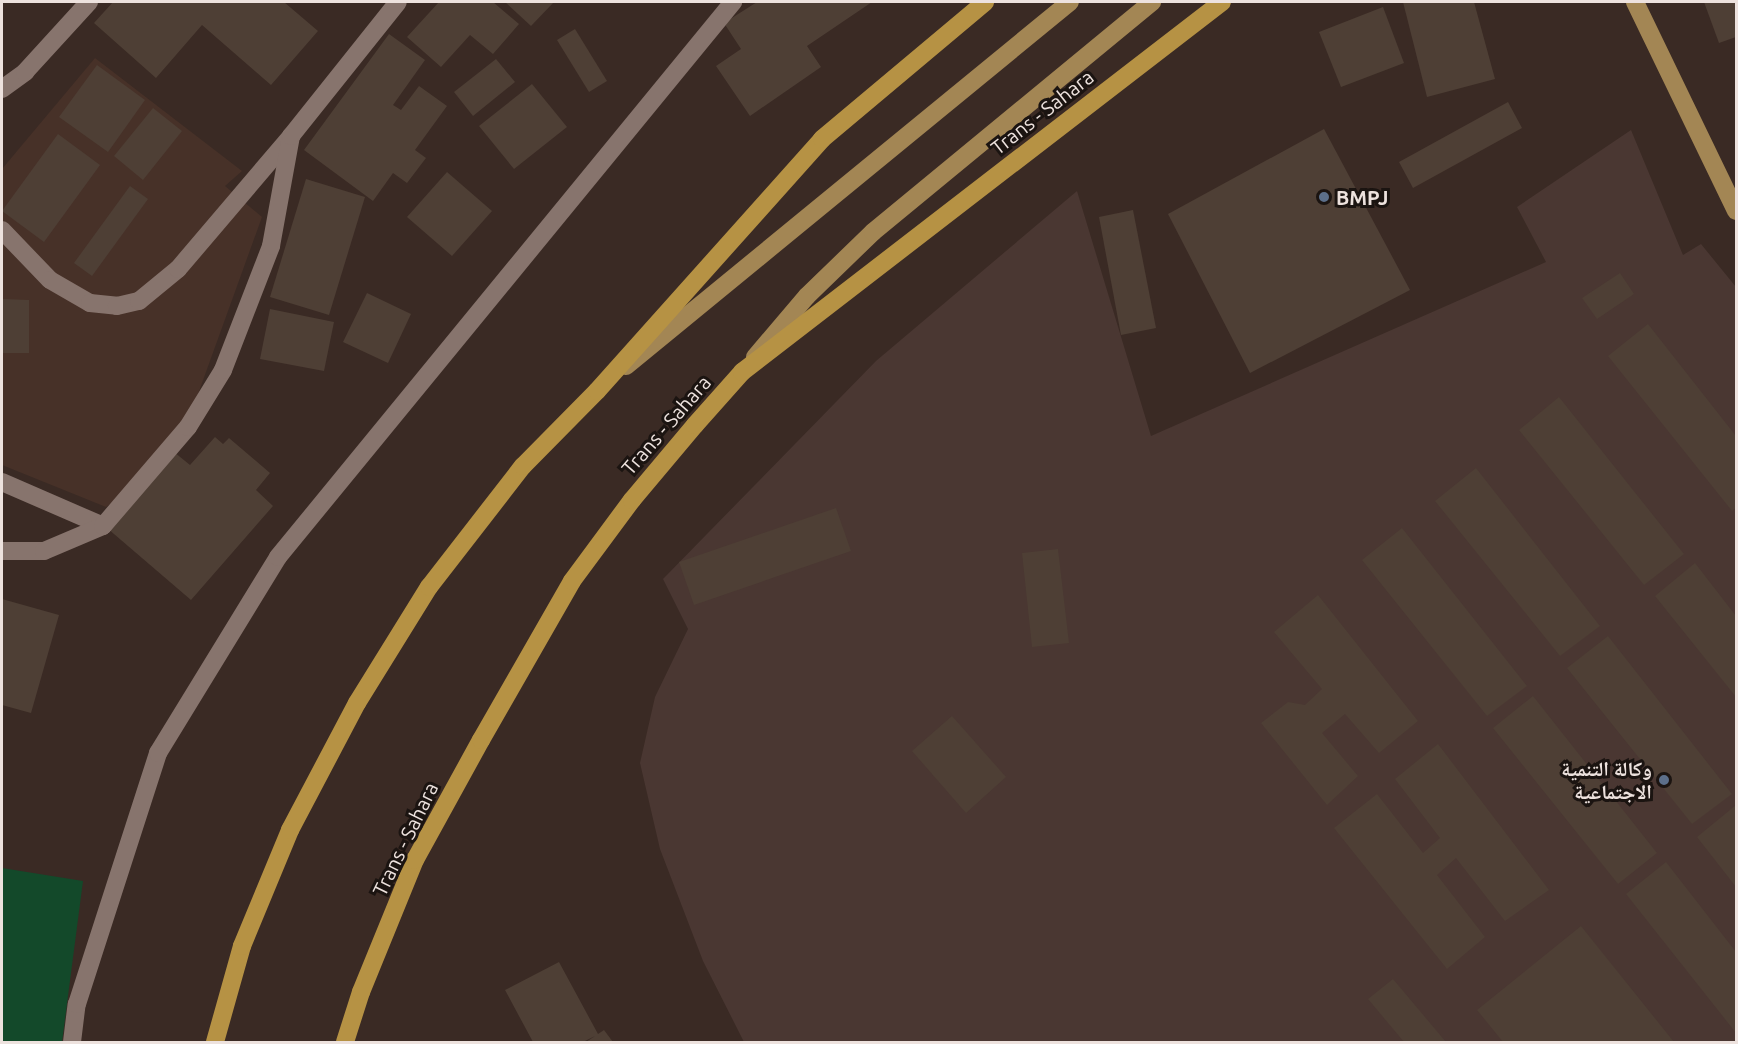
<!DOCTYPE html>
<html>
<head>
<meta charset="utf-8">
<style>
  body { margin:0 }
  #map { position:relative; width:1738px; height:1044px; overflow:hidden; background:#3a2a24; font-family:Ubuntu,"Noto Naskh Arabic",sans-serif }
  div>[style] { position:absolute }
  .commercial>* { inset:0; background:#4a3732 }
  .built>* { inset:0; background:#473128 }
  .green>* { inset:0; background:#13492a }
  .building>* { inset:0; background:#4e3f35 }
  .minor>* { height:18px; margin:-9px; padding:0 9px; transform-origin:9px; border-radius:9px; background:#87746d }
  .major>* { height:18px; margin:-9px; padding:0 9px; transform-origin:9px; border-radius:9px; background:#a38654 }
  .highway>* { height:18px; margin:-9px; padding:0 9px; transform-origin:9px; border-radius:9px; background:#b69244 }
  .dots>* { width:16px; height:16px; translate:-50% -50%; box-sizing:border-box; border:3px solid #1b1411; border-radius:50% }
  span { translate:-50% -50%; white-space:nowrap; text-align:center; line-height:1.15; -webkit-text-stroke:6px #1b1411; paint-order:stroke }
  .street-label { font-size:20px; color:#ede2de }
  .poi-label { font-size:20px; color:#ede2de; font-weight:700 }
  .left { translate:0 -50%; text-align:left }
  .right { translate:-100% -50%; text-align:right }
  .frame { position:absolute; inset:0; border:3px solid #ede2de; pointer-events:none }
</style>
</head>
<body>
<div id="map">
  <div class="commercial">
    <i style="clip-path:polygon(1631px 130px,1683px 255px,1701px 244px,1736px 287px,1736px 1042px,744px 1042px,703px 961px,660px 849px,640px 763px,655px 697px,688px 629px,663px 579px,876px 361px,1077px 191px,1151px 436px,1546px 262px,1517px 207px)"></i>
  </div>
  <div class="built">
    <i style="clip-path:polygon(95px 58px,242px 171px,225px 186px,262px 217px,193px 408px,142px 481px,106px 507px,2px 465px,2px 169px)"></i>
  </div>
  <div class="green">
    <i style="clip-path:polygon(2px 868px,83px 881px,62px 1042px,2px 1042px)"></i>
  </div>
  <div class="building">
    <i style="clip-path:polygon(113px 2px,284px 2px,318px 31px,271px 85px,202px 25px,156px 78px,94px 23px)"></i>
    <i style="clip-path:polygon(439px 2px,493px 2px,519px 24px,493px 54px,470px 35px,441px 67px,407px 37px)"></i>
    <i style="clip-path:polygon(505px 2px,554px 2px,531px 26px)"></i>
    <i style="clip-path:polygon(757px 2px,872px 2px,807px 46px,821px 67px,750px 116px,716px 66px,741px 49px,724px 23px)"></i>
    <i style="clip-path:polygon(1403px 2px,1474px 2px,1495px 79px,1427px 97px)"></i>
    <i style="clip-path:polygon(1704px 2px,1736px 2px,1736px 37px,1719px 43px)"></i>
    <i style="clip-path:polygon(1383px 7px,1404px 63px,1341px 87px,1319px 32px)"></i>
    <i style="clip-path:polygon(575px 29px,607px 81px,589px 92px,557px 40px)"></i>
    <i style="clip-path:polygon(389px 34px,425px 60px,393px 105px,401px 110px,419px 86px,447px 106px,415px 150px,426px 158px,407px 183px,393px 173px,373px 201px,304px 150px)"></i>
    <i style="clip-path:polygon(496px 59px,515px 82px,473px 116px,454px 92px)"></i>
    <i style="clip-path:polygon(97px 65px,145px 100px,108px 152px,59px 117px)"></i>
    <i style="clip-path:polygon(532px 84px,567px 127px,514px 169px,479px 126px)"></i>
    <i style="clip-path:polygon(1508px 102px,1522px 128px,1413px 188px,1399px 162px)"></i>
    <i style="clip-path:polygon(153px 108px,182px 131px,143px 180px,114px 156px)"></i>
    <i style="clip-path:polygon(1324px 129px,1410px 290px,1250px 373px,1168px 214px)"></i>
    <i style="clip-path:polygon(58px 134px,100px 165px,44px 242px,2px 211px)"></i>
    <i style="clip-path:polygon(447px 172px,492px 211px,452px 256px,407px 217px)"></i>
    <i style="clip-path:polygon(306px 179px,365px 197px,329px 315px,270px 297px)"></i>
    <i style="clip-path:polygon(130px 186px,148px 199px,92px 276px,74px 263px)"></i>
    <i style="clip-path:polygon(1133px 210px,1156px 328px,1121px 335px,1099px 217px)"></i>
    <i style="clip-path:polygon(1620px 273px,1634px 294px,1597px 319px,1582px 298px)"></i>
    <i style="clip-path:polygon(367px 293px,411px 314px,388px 363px,343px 342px)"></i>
    <i style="clip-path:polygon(2px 299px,29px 300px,29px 353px,2px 353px)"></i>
    <i style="clip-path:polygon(270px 309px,334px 322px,324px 371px,260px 359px)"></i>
    <i style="clip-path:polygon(1648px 324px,1736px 436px,1736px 508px,1732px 511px,1608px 356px)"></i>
    <i style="clip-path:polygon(1559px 397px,1684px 554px,1644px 585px,1519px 430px)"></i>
    <i style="clip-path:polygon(215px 437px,223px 444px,229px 438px,270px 473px,256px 490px,273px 506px,191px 600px,107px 528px,174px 452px,190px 465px)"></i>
    <i style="clip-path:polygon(1476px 468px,1600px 626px,1560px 656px,1435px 501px)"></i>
    <i style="clip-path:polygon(836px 508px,851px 551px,694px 605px,679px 562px)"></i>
    <i style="clip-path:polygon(1402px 528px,1527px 686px,1487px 716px,1362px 560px)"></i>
    <i style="clip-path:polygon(1058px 549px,1069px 643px,1032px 647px,1022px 553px)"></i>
    <i style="clip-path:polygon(1695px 563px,1736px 616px,1736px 697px,1655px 596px)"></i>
    <i style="clip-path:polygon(1318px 595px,1418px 721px,1379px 753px,1345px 714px,1322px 733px,1358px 776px,1327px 805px,1261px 723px,1288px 702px,1305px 705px,1322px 689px,1274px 632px)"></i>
    <i style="clip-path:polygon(2px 599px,59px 615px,31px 713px,2px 705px)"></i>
    <i style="clip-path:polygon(1608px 636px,1732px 794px,1692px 824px,1567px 668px)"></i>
    <i style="clip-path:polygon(1533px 696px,1657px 853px,1618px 884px,1493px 728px)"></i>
    <i style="clip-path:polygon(952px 716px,1006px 777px,966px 813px,912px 751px)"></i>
    <i style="clip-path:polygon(1438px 744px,1549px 890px,1505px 921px,1456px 858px,1437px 875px,1485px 937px,1447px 969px,1334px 828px,1377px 794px,1423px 853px,1440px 838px,1395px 779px)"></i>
    <i style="clip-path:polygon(1736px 805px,1736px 887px,1697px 837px)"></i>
    <i style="clip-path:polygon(1666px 862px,1736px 952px,1736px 1033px,1626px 894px)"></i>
    <i style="clip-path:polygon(1581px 926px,1674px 1042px,1503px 1042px,1477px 1010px)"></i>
    <i style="clip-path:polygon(559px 962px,598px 1034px,604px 1030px,613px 1042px,586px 1042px,595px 1036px,583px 1042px,533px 1042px,505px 990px)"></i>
    <i style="clip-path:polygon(1393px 979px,1446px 1042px,1404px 1042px,1368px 999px)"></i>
  </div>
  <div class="minor">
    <i style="left:2px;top:89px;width:29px;rotate:-36deg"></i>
    <i style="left:25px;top:72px;width:95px;rotate:-47.6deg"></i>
    <i style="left:2px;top:230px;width:69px;rotate:46.2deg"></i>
    <i style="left:50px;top:280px;width:46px;rotate:29.9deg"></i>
    <i style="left:90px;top:303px;width:27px;rotate:6deg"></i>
    <i style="left:117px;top:306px;width:23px;rotate:-13deg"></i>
    <i style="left:139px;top:301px;width:50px;rotate:-39.4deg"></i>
    <i style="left:178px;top:269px;width:175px;rotate:-49.6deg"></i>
    <i style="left:2px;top:482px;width:110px;rotate:23.5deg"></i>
    <i style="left:2px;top:551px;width:42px"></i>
    <i style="left:44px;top:551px;width:64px;rotate:-23deg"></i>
    <i style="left:103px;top:526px;width:130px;rotate:-49.4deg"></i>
    <i style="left:188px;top:427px;width:67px;rotate:-58.4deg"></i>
    <i style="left:223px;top:370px;width:133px;rotate:-68.8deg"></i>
    <i style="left:271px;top:246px;width:112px;rotate:-79.7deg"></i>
    <i style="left:291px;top:136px;width:171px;rotate:-51.4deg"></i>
    <i style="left:72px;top:1042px;width:38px;rotate:-83deg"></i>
    <i style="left:77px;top:1004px;width:264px;rotate:-72.1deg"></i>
    <i style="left:158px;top:753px;width:230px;rotate:-58.5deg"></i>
    <i style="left:278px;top:557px;width:718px;rotate:-50.65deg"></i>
  </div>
  <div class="major">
    <i style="left:1635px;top:2px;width:232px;rotate:64.2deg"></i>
    <i style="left:755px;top:357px;width:80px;rotate:-49.6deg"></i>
    <i style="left:807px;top:296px;width:92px;rotate:-44.1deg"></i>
    <i style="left:873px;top:232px;width:362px;rotate:-39.5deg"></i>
    <i style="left:626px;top:366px;width:574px;rotate:-39.35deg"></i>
  </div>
  <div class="highway">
    <i style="left:215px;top:1042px;width:100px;rotate:-74.3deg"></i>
    <i style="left:242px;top:946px;width:126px;rotate:-67.5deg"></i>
    <i style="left:290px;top:830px;width:144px;rotate:-62.2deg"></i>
    <i style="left:357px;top:703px;width:137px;rotate:-58.2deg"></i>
    <i style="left:429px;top:587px;width:153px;rotate:-52.2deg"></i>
    <i style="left:523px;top:466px;width:105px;rotate:-45.4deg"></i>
    <i style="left:597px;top:391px;width:338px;rotate:-48.2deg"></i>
    <i style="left:822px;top:139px;width:213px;rotate:-40deg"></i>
    <i style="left:345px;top:1042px;width:52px;rotate:-72.3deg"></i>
    <i style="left:361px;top:992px;width:143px;rotate:-67.8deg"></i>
    <i style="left:415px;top:860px;width:137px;rotate:-61.2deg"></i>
    <i style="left:481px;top:740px;width:183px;rotate:-60.2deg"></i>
    <i style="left:572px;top:581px;width:101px;rotate:-53.5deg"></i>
    <i style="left:632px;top:500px;width:98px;rotate:-50deg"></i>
    <i style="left:695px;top:425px;width:71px;rotate:-48.4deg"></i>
    <i style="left:742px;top:372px;width:606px;rotate:-37.63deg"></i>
  </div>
  <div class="dots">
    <i style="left:1324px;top:197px;background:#5c6f8a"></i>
    <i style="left:1664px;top:780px;background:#5c6f8a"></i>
  </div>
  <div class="street-label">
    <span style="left:1042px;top:112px;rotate:-38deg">Trans - Sahara</span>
    <span style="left:666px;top:425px;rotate:-49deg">Trans - Sahara</span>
    <span style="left:405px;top:839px;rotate:-64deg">Trans - Sahara</span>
  </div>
  <div class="poi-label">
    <span class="left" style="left:1336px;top:197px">BMPJ</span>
    <span class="right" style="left:1652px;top:780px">وكالة التنمية<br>الاجتماعية</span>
  </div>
  <div class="frame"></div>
</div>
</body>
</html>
